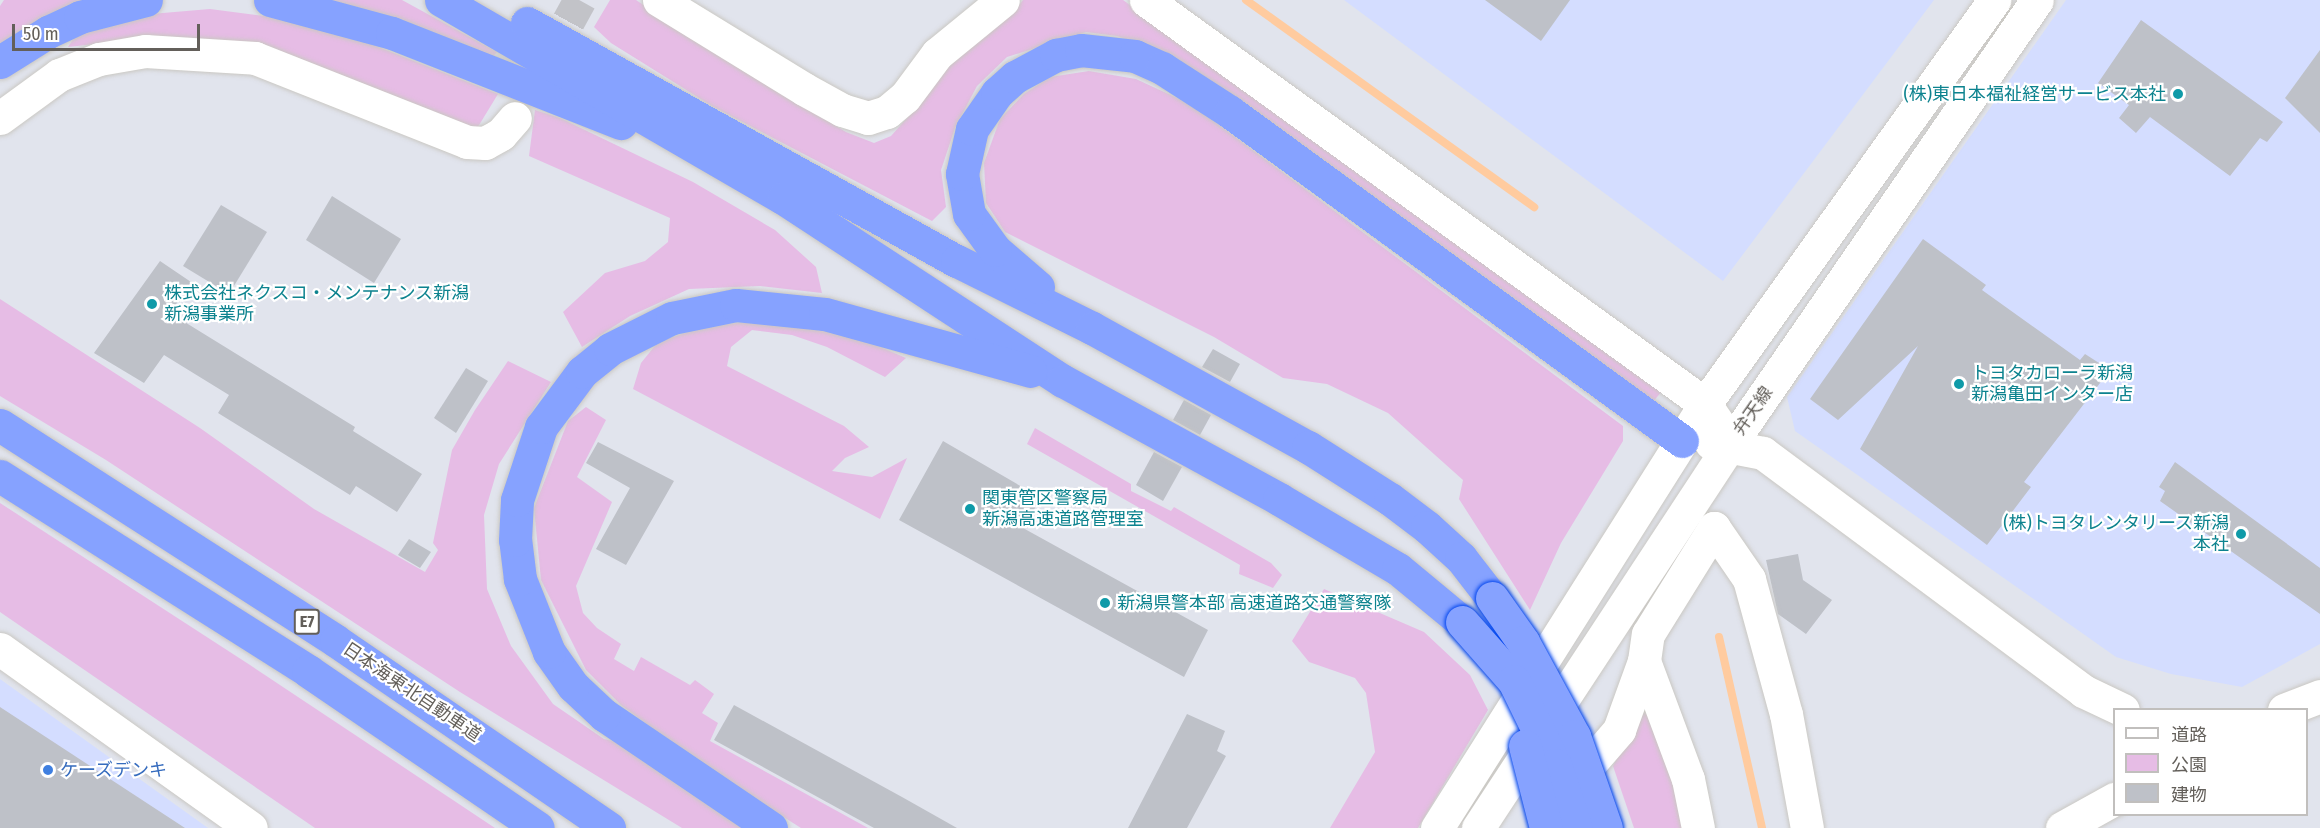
<!DOCTYPE html>
<html>
<head>
<meta charset="utf-8">
<style>
  body { margin:0 }
  #map { position:relative; width:2320px; height:828px; overflow:hidden; background:#e1e4ed; font-family:"Fira Sans Condensed","Noto Sans JP",sans-serif }
  div>[style] { position:absolute }
  .commercial>* { inset:0; background:#d4ddff }
  .green>* { inset:0; background:#e6bce5 }
  .stream>* { height:8px; margin:-4px; padding:0 4px; transform-origin:4px; border-radius:4px; background:#ffcb9f }
  .building>* { inset:0; background:#bec1c8 }
  .minor-tunnel>* { height:33px; margin-top:-16.5px; transform-origin:0; background:repeating-linear-gradient(90deg,#c2c3c8 0 33px,transparent 0 49px) }
  .roads { filter:drop-shadow(0 0 2px #cac8c3) drop-shadow(0 0 2px #cac8c3) }
  .minor>* { height:33px; margin:-16.5px; padding:0 16.5px; transform-origin:16.5px; border-radius:16.5px; background:#fff }
  .highway>* { height:33px; margin:-16.5px; padding:0 16.5px; transform-origin:16.5px; border-radius:16.5px; background:#86a2ff }
  .bridges { filter:drop-shadow(0 0 2px #0045ee) drop-shadow(0 0 2px #0045ee) }
  .highway-bridge>* { height:33px; margin:-16.5px; padding:0 16.5px; transform-origin:16.5px; border-radius:16.5px; background:#86a2ff }
  .dots>* { width:16px; height:16px; translate:-50% -50%; box-sizing:border-box; border:3px solid #fff; border-radius:50% }
  span { translate:-50% -50%; white-space:nowrap; text-align:center; line-height:1.15; -webkit-text-stroke:4.5px #fff; paint-order:stroke }
  .shield-label span { padding:2px 4px; background:#fff; border:2px solid; border-radius:4px; -webkit-text-stroke-width:0 }
  .shield-label { font-size:16px; color:#635f5a; font-weight:700 }
  .culture-label { font-size:18px; color:#0d838f }
  .right { translate:-100% -50%; text-align:right }
  .left { translate:0 -50%; text-align:left }
  .street-label { font-size:18px; color:#635f5a }
  .shop-label { font-size:18px; color:#366cbe }
  .legend { position:absolute; left:2113px; top:708px; width:195px; height:108px; box-sizing:border-box; background:#fff; border:2px solid #c1bfbd; margin:0; padding:8px 10px; list-style:none; font-size:18px; color:#635f5a }
  .legend li { display:flex; align-items:center; gap:12px; height:30px }
  .legend b { width:30px; border:2px solid #c1bfbd }
  .scale { position:absolute; left:12px; top:24px; width:188px; height:27px; box-sizing:border-box; border:3px solid #635f5a; border-top:0; padding-left:8px; font-size:18px; line-height:21px; white-space:nowrap; color:#635f5a; -webkit-text-stroke:4px #fff; paint-order:stroke }
</style>
</head>
<body>
<div id="map">
  <div class="commercial">
    <i style="clip-path:polygon(1344px 0,1934px 0,1723px 281px)"></i>
    <i style="clip-path:polygon(2066px 0,2320px 0,2320px 644px,2242px 687px,2171px 674px,2116px 657px,1795px 431px,1787px 397px)"></i>
    <i style="clip-path:polygon(0 679px,208px 828px,0 828px)"></i>
  </div>
  <div class="green">
    <i style="clip-path:polygon(4px 0,95px 0,0 44px,0 6px)"></i>
    <i style="clip-path:polygon(324px 0,402px 0,497px 52px,491px 59px)"></i>
    <i style="clip-path:polygon(610px 0,636px 0,739px 68px,846px 132px,874px 143px,891px 136px,931px 91px,948px 61px,1013px 13px,1023px 0,1123px 0,1662px 391px,1653px 402px,1171px 54px,1117px 36px,1086px 32px,1007px 57px,977px 86px,955px 128px,941px 170px,946px 207px,932px 221px,712px 106px,611px 43px,594px 27px)"></i>
    <i style="clip-path:polygon(210px 9px,296px 20px,363px 41px,498px 94px,473px 135px,130px 40px,68px 47px,76px 35px,151px 14px)"></i>
    <i style="clip-path:polygon(1089px 71px,1136px 79px,1192px 105px,1623px 426px,1623px 441px,1561px 543px,1530px 610px,1459px 499px,1463px 480px,1388px 413px,1327px 384px,1283px 378px,1214px 337px,1005px 232px,986px 203px,984px 163px,1000px 119px,1024px 94px,1050px 77px)"></i>
    <i style="clip-path:polygon(535px 110px,560px 118px,693px 182px,775px 230px,816px 267px,822px 293px,760px 286px,689px 289px,630px 316px,582px 347px,563px 312px,605px 273px,645px 261px,668px 242px,670px 218px,529px 156px)"></i>
    <i style="clip-path:polygon(0 299px,200px 428px,314px 509px,425px 572px,438px 550px,433px 543px,452px 450px,475px 410px,508px 361px,551px 382px,499px 464px,484px 515px,487px 589px,511px 646px,553px 704px,604px 739px,621px 743px,749px 828px,682px 828px,460px 692px,106px 460px,0 396px)"></i>
    <i style="clip-path:polygon(738px 323px,793px 323px,859px 338px,906px 358px,885px 377px,827px 347px,792px 335px,752px 330px,731px 347px,727px 366px,844px 426px,869px 447px,845px 458px,832px 471px,872px 477px,907px 458px,880px 519px,633px 389px,641px 363px,658px 342px,703px 327px)"></i>
    <i style="clip-path:polygon(586px 407px,606px 420px,577px 477px,612px 502px,576px 586px,583px 613px,597px 628px,621px 644px,614px 659px,634px 671px,641px 657px,690px 685px,695px 680px,714px 694px,702px 713px,718px 723px,710px 741px,868px 828px,801px 828px,708px 769px,621px 705px,586px 670px,541px 580px,534px 508px,568px 421px)"></i>
    <i style="clip-path:polygon(1035px 428px,1131px 484px,1131px 491px,1171px 511px,1174px 507px,1271px 563px,1282px 575px,1273px 588px,1239px 574px,1240px 565px,1027px 444px)"></i>
    <i style="clip-path:polygon(0 503px,250px 665px,495px 828px,315px 828px,0 612px)"></i>
    <i style="clip-path:polygon(1324px 589px,1424px 632px,1470px 675px,1488px 710px,1418px 828px,1330px 828px,1375px 752px,1366px 693px,1355px 678px,1309px 662px,1292px 641px)"></i>
    <i style="clip-path:polygon(1640px 713px,1655px 714px,1693px 828px,1634px 828px,1613px 766px)"></i>
  </div>
  <div class="stream">
    <i style="left:1246px;top:0;width:355px;rotate:35.7deg"></i>
    <i style="left:1719px;top:637px;width:196px;rotate:77.3deg"></i>
  </div>
  <div class="building">
    <i style="clip-path:polygon(1485px 0,1570px 0,1541px 41px)"></i>
    <i style="clip-path:polygon(2141px 20px,2283px 122px,2267px 142px,2260px 138px,2230px 176px,2150px 117px,2136px 133px,2119px 118px,2129px 105px,2098px 83px)"></i>
    <i style="clip-path:polygon(2320px 50px,2320px 133px,2285px 98px)"></i>
    <i style="clip-path:polygon(332px 196px,401px 239px,374px 283px,306px 240px)"></i>
    <i style="clip-path:polygon(221px 205px,267px 232px,229px 294px,183px 266px)"></i>
    <i style="clip-path:polygon(1923px 239px,1986px 285px,1982px 290px,2080px 360px,2085px 354px,2110px 370px,2024px 482px,2031px 487px,1987px 545px,1860px 449px,1918px 346px,1838px 420px,1810px 399px)"></i>
    <i style="clip-path:polygon(160px 261px,191px 282px,170px 313px,355px 427px,353px 431px,422px 474px,397px 512px,356px 486px,350px 495px,218px 413px,229px 395px,164px 355px,144px 383px,94px 353px)"></i>
    <i style="clip-path:polygon(1213px 349px,1240px 364px,1230px 382px,1202px 367px)"></i>
    <i style="clip-path:polygon(466px 368px,488px 381px,456px 433px,434px 418px)"></i>
    <i style="clip-path:polygon(1184px 400px,1211px 415px,1200px 435px,1173px 420px)"></i>
    <i style="clip-path:polygon(943px 441px,1041px 498px,1023px 528px,1208px 630px,1184px 677px,899px 520px)"></i>
    <i style="clip-path:polygon(598px 442px,674px 481px,626px 565px,596px 549px,630px 488px,586px 463px)"></i>
    <i style="clip-path:polygon(1154px 452px,1182px 467px,1163px 501px,1136px 485px)"></i>
    <i style="clip-path:polygon(2175px 462px,2320px 568px,2320px 614px,2160px 501px,2165px 491px,2159px 487px)"></i>
    <i style="clip-path:polygon(409px 539px,431px 552px,420px 568px,398px 555px)"></i>
    <i style="clip-path:polygon(1798px 554px,1803px 580px,1832px 600px,1806px 634px,1778px 614px,1766px 560px)"></i>
    <i style="clip-path:polygon(734px 705px,902px 797px,957px 828px,874px 828px,714px 740px)"></i>
    <i style="clip-path:polygon(0 707px,185px 828px,0 828px)"></i>
    <i style="clip-path:polygon(1187px 714px,1225px 731px,1217px 751px,1226px 756px,1187px 828px,1128px 828px)"></i>
  </div>
  <div class="minor-tunnel">
    <i style="left:545px;top:64px;width:73px;rotate:-61.3deg"></i>
  </div>
  <div class="roads">
    <div class="minor">
      <i style="left:659px;top:0;width:170px;rotate:31.5deg"></i>
      <i style="left:804px;top:89px;width:43px;rotate:28.9deg"></i>
      <i style="left:842px;top:110px;width:27px;rotate:17deg"></i>
      <i style="left:868px;top:118px;width:20px;rotate:-18deg"></i>
      <i style="left:887px;top:112px;width:23px;rotate:-40deg"></i>
      <i style="left:905px;top:97px;width:54px;rotate:-53.3deg"></i>
      <i style="left:937px;top:54px;width:85px;rotate:-39.3deg"></i>
      <i style="left:1146px;top:0;width:690px;rotate:35.86deg"></i>
      <i style="left:1705px;top:404px;width:22px;rotate:56deg"></i>
      <i style="left:0;top:118px;width:73px;rotate:-36.1deg"></i>
      <i style="left:59px;top:75px;width:43px;rotate:-21.8deg"></i>
      <i style="left:99px;top:59px;width:47px;rotate:-9.9deg"></i>
      <i style="left:145px;top:51px;width:110px;rotate:3.6deg"></i>
      <i style="left:255px;top:58px;width:228px;rotate:21.6deg"></i>
      <i style="left:467px;top:142px;width:18px;rotate:3deg"></i>
      <i style="left:485px;top:143px;width:18px;rotate:-29deg"></i>
      <i style="left:501px;top:134px;width:21px;rotate:-49deg"></i>
      <i style="left:1711px;top:443px;width:53px;rotate:10.9deg"></i>
      <i style="left:1763px;top:453px;width:399px;rotate:36.6deg"></i>
      <i style="left:2083px;top:691px;width:44px;rotate:25.4deg"></i>
      <i style="left:0;top:649px;width:308px;rotate:35.5deg"></i>
      <i style="left:1644px;top:661px;width:126px;rotate:69.6deg"></i>
      <i style="left:1688px;top:779px;width:50px;rotate:78.5deg"></i>
      <i style="left:2284px;top:710px;width:39px;rotate:-21deg"></i>
      <i style="left:1569px;top:788px;width:77px;rotate:-49.2deg"></i>
      <i style="left:1619px;top:730px;width:73px;rotate:-70.1deg"></i>
      <i style="left:1644px;top:661px;width:27px;rotate:-82deg"></i>
      <i style="left:1648px;top:634px;width:125px;rotate:-58.1deg"></i>
      <i style="left:1714px;top:528px;width:62px;rotate:55.5deg"></i>
      <i style="left:1749px;top:579px;width:140px;rotate:74.7deg"></i>
      <i style="left:1786px;top:714px;width:116px;rotate:79.6deg"></i>
      <i style="left:1437px;top:828px;width:502px;rotate:-57.7deg"></i>
      <i style="left:1705px;top:404px;width:497px;rotate:-54.4deg"></i>
      <i style="left:1478px;top:828px;width:461px;rotate:-56.7deg"></i>
      <i style="left:1731px;top:443px;width:538px;rotate:-55.37deg"></i>
      <i style="left:2062px;top:828px;width:60px;rotate:-29.1deg"></i>
    </div>
    <div class="highway">
      <i style="left:270px;top:0;width:126px;rotate:15.1deg"></i>
      <i style="left:392px;top:33px;width:246px;rotate:21.5deg"></i>
      <i style="left:441px;top:0;width:395px;rotate:30.1deg"></i>
      <i style="left:783px;top:198px;width:334px;rotate:33.2deg"></i>
      <i style="left:1063px;top:381px;width:246px;rotate:28.6deg"></i>
      <i style="left:1279px;top:499px;width:138px;rotate:30.5deg"></i>
      <i style="left:1398px;top:569px;width:83px;rotate:39.6deg"></i>
      <i style="left:527px;top:23px;width:491px;rotate:29deg"></i>
      <i style="left:957px;top:261px;width:151px;rotate:26.4deg"></i>
      <i style="left:1092px;top:328px;width:247px;rotate:28.9deg"></i>
      <i style="left:1308px;top:447px;width:97px;rotate:32.4deg"></i>
      <i style="left:1390px;top:499px;width:46px;rotate:37.1deg"></i>
      <i style="left:1427px;top:527px;width:46px;rotate:42.4deg"></i>
      <i style="left:1461px;top:558px;width:51px;rotate:52.2deg"></i>
      <i style="left:0;top:62px;width:57px;rotate:-32deg"></i>
      <i style="left:48px;top:32px;width:35px;rotate:-25deg"></i>
      <i style="left:80px;top:17px;width:68px;rotate:-14.4deg"></i>
      <i style="left:1038px;top:287px;width:57px;rotate:-139.3deg"></i>
      <i style="left:995px;top:250px;width:44px;rotate:-125.8deg"></i>
      <i style="left:969px;top:214px;width:41px;rotate:-99.9deg"></i>
      <i style="left:962px;top:174px;width:46px;rotate:-77.5deg"></i>
      <i style="left:972px;top:129px;width:44px;rotate:-55.2deg"></i>
      <i style="left:997px;top:93px;width:24px;rotate:-42deg"></i>
      <i style="left:1015px;top:77px;width:47px;rotate:-28.2deg"></i>
      <i style="left:1056px;top:55px;width:25px;rotate:-11deg"></i>
      <i style="left:1081px;top:50px;width:54px;rotate:6.3deg"></i>
      <i style="left:1135px;top:56px;width:30px;rotate:24deg"></i>
      <i style="left:1162px;top:68px;width:81px;rotate:32.9deg"></i>
      <i style="left:1230px;top:112px;width:559px;rotate:36.05deg"></i>
      <i style="left:0;top:425px;width:399px;rotate:32.7deg"></i>
      <i style="left:336px;top:641px;width:331px;rotate:34.4deg"></i>
      <i style="left:0;top:476px;width:365px;rotate:32.3deg"></i>
      <i style="left:308px;top:671px;width:278px;rotate:34.3deg"></i>
      <i style="left:771px;top:828px;width:202px;rotate:-145.9deg"></i>
      <i style="left:604px;top:715px;width:42px;rotate:-136.9deg"></i>
      <i style="left:573px;top:686px;width:42px;rotate:-125.2deg"></i>
      <i style="left:549px;top:652px;width:79px;rotate:-111.7deg"></i>
      <i style="left:520px;top:579px;width:39px;rotate:-97deg"></i>
      <i style="left:515px;top:540px;width:40px;rotate:-87.1deg"></i>
      <i style="left:517px;top:500px;width:77px;rotate:-71.8deg"></i>
      <i style="left:541px;top:427px;width:69px;rotate:-53.3deg"></i>
      <i style="left:582px;top:372px;width:36px;rotate:-39deg"></i>
      <i style="left:610px;top:349px;width:69px;rotate:-26.6deg"></i>
      <i style="left:672px;top:318px;width:65px;rotate:-11.5deg"></i>
      <i style="left:736px;top:305px;width:89px;rotate:5.8deg"></i>
      <i style="left:825px;top:314px;width:213px;rotate:15.5deg"></i>
    </div>
  </div>
  <div class="bridges">
    <div class="highway-bridge">
      <i style="left:1492px;top:598px;width:54px;rotate:54.8deg"></i>
      <i style="left:1523px;top:642px;width:107px;rotate:61.5deg"></i>
      <i style="left:1574px;top:736px;width:97px;rotate:70.8deg"></i>
      <i style="left:1462px;top:622px;width:79px;rotate:48.6deg"></i>
      <i style="left:1514px;top:681px;width:93px;rotate:64deg"></i>
      <i style="left:1555px;top:765px;width:66px;rotate:71.6deg"></i>
      <i style="left:1525px;top:746px;width:85px;rotate:75.6deg"></i>
    </div>
  </div>
  <div class="dots">
    <i style="left:2178px;top:94px;background:#0f9aa8"></i>
    <i style="left:152px;top:304px;background:#0f9aa8"></i>
    <i style="left:1959px;top:384px;background:#0f9aa8"></i>
    <i style="left:970px;top:509px;background:#0f9aa8"></i>
    <i style="left:2241px;top:534px;background:#0f9aa8"></i>
    <i style="left:1105px;top:603px;background:#0f9aa8"></i>
    <i style="left:48px;top:770px;background:#3f7fe0"></i>
  </div>
  <div class="shield-label">
    <span style="left:307px;top:622px">E7</span>
  </div>
  <div class="culture-label">
    <span class="right" style="left:2166px;top:94px">(株)東日本福祉経営サービス本社</span>
    <span class="left" style="left:164px;top:304px">株式会社ネクスコ・メンテナンス新潟<br>新潟事業所</span>
    <span class="left" style="left:1971px;top:384px">トヨタカローラ新潟<br>新潟亀田インター店</span>
    <span class="left" style="left:982px;top:509px">関東管区警察局<br>新潟高速道路管理室</span>
    <span class="right" style="left:2229px;top:534px">(株)トヨタレンタリース新潟<br>本社</span>
    <span class="left" style="left:1117px;top:603px">新潟県警本部 高速道路交通警察隊</span>
  </div>
  <div class="street-label">
    <span style="left:1753px;top:411px;rotate:-55deg">弁天線</span>
    <span style="left:412px;top:692px;rotate:34deg">日本海東北自動車道</span>
  </div>
  <div class="shop-label">
    <span class="left" style="left:60px;top:770px">ケーズデンキ</span>
  </div>
  <ul class="legend">
  <li><b style="height:8px;background:#fff"></b>道路</li>
  <li><b style="height:16px;background:#e6bce5"></b>公園</li>
  <li><b style="height:16px;background:#bec1c8"></b>建物</li>
  </ul>
  <div class="scale">50 m</div>
</div>
</body>
</html>
